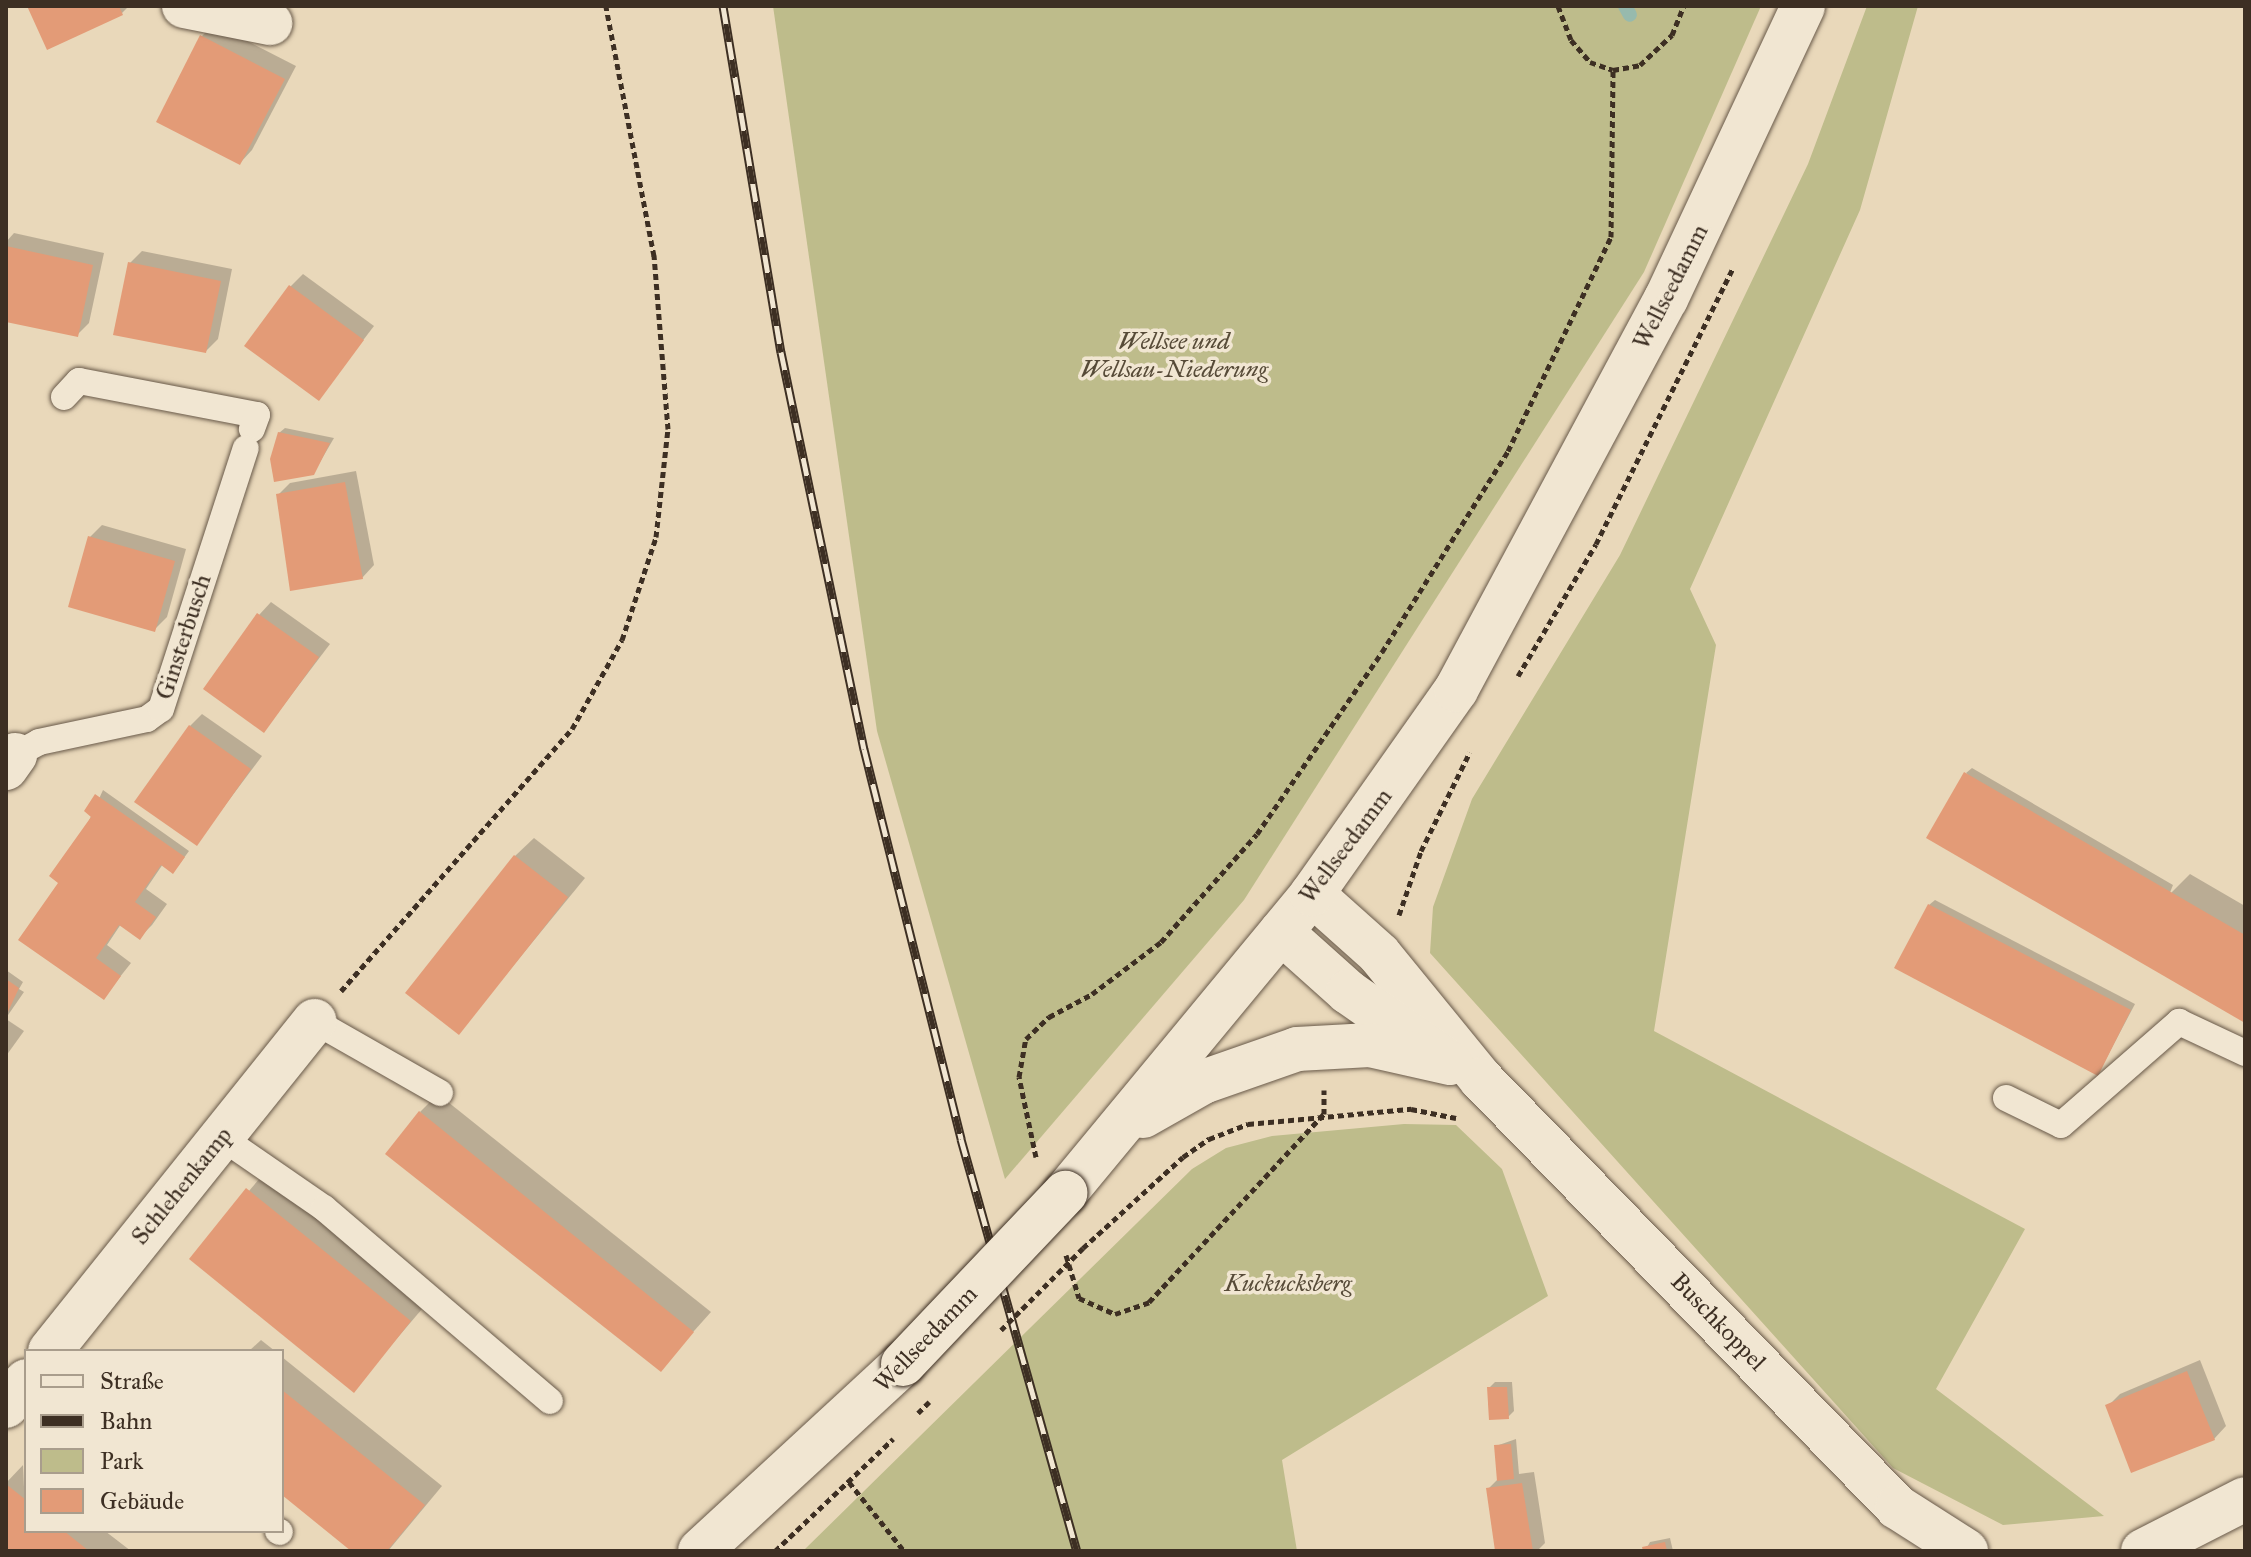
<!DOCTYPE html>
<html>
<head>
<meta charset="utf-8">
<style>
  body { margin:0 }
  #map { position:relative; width:2251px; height:1557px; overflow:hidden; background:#e9d8ba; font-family:"IM FELL Great Primer",serif }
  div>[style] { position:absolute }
  .green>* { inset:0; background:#bebc8b }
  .shadow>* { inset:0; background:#0003 }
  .stream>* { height:14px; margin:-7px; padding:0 7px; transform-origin:7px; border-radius:7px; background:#97baad }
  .building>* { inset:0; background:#e39b77 }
  .path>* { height:5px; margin-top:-2.5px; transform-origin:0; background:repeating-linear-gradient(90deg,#3d2f23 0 6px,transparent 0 10px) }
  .roads { filter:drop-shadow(0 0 2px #685949) drop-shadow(0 0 2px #685949) }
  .service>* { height:26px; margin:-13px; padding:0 13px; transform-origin:13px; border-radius:13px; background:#f1e6d2 }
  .minor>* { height:44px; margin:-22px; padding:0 22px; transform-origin:22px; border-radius:22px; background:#f1e6d2 }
  .secondary>* { height:44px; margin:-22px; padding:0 22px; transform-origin:22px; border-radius:22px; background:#f1e6d2 }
  .rail>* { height:9px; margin-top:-4.5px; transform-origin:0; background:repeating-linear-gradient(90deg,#f1e6d2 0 18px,#3d2f23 0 36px); box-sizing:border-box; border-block:2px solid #3d2f23 }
  .path-bridge>* { height:5px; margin-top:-2.5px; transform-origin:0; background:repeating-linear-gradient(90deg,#3d2f23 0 6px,transparent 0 10px) }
  .bridges { filter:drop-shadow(0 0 2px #3d2f23) drop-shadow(0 0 2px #3d2f23) }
  .secondary-bridge>* { height:44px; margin:-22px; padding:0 22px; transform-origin:22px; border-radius:22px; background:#f1e6d2 }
  span { translate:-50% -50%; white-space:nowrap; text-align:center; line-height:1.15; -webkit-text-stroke:7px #f1e6d2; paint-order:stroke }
  .street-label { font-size:24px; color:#3d2f23 }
  .park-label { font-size:24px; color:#574b38; font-style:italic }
  .frame { position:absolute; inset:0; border:8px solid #3d2f23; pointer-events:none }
  .legend { position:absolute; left:24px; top:1349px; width:260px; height:184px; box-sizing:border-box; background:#f1e6d2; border:2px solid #a99d8c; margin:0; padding:10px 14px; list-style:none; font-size:24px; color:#3d2f23 }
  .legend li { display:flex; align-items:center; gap:16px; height:40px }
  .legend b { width:40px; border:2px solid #a99d8c }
</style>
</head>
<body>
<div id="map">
  <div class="green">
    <i style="clip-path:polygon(773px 6px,1761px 6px,1644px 272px,1244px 900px,1005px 1179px,877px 731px)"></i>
    <i style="clip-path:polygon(1867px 6px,1918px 6px,1860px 210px,1690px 589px,1716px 645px,1654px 1031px,2025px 1229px,1936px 1389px,2104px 1516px,2003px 1525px,1893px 1468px,1430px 953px,1433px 907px,1472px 799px,1620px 555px,1808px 164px)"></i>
    <i style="clip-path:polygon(1404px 1124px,1456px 1125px,1502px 1169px,1548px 1296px,1282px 1460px,1297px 1551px,803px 1551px,1192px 1169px,1226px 1148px,1272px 1136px)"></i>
  </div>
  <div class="shadow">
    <i style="clip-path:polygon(29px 6px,129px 6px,122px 13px)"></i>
    <i style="clip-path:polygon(214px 24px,296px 66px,252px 150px,240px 163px,202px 36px)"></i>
    <i style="clip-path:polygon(14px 233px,104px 253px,89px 323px,77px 335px,6px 320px,6px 242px)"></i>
    <i style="clip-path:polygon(142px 251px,232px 269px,218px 339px,206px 351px,130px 263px)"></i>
    <i style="clip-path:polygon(303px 274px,374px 326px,319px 398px,290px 287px)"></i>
    <i style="clip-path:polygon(285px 428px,334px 438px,313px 474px,279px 433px)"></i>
    <i style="clip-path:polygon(356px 471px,374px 565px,362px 578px,278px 495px,290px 483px)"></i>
    <i style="clip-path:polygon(102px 525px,186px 549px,167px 617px,155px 629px,90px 537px)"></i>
    <i style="clip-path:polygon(271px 602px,330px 644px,264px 731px,259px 615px)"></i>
    <i style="clip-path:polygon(202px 714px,262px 756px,196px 844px,190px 726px)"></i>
    <i style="clip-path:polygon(1972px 768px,2173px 885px,2169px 895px,2190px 874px,2245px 906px,2245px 1021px,1966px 773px)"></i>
    <i style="clip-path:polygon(103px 790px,189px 851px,178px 866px,163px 864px,146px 889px,167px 904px,152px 925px,140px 937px,121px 924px,107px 945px,131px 963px,104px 997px,61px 882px)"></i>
    <i style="clip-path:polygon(534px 838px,585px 878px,459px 1032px,515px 856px)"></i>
    <i style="clip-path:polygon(1935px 900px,2135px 1004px,2098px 1074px,1929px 905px)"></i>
    <i style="clip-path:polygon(6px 970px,23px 982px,19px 989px,24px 992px,6px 1018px)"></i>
    <i style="clip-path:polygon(6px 1019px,24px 1031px,6px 1056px)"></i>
    <i style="clip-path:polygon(438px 1094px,711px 1312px,660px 1369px,420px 1112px)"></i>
    <i style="clip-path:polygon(266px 1171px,428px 1302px,353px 1390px,191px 1259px)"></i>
    <i style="clip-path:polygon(261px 1340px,275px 1351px,249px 1351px)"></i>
    <i style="clip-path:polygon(282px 1357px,442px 1486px,388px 1551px,354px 1551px,282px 1493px)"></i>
    <i style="clip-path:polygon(2200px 1360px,2226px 1426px,2214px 1439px,2108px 1406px,2120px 1394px)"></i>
    <i style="clip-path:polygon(1495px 1382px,1512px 1382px,1514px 1411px,1508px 1417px,1489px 1388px)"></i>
    <i style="clip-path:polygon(1516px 1439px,1519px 1474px,1534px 1472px,1545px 1543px,1537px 1551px,1497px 1551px,1488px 1489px,1499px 1478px,1496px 1446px)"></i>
    <i style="clip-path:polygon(23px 1465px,26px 1531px,105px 1531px,131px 1551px,6px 1551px,6px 1483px)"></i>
    <i style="clip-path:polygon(1670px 1538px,1673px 1551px,1645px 1551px,1650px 1542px)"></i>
  </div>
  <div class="stream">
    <i style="left:1625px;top:6px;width:10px;rotate:61deg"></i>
  </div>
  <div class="building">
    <i style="clip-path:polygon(27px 6px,119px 6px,123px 15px,47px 50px)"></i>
    <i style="clip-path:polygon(200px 35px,285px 79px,240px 165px,156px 122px)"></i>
    <i style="clip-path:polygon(6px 246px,93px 265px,78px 337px,6px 322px)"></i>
    <i style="clip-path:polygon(128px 262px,221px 281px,206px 353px,113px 335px)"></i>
    <i style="clip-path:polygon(289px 285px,364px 340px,319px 401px,244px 346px)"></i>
    <i style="clip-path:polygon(278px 432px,330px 443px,314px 475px,274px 482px,270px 459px)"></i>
    <i style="clip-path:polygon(345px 482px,363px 579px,290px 591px,276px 494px)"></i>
    <i style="clip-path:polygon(88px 536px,175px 561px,155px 632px,68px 607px)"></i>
    <i style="clip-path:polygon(257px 613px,319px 657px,264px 733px,203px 689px)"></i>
    <i style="clip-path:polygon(189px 725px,251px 769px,197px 846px,134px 802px)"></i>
    <i style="clip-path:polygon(1964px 772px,2245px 935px,2245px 1023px,1926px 838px)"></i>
    <i style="clip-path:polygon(95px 794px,185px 857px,173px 874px,161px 865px,135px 902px,156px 917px,140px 940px,119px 925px,96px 958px,121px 976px,104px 1000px,18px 940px,58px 883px,49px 876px,91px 817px,84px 811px)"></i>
    <i style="clip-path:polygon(514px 855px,568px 897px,459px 1035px,405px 993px)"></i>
    <i style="clip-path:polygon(1928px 904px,2131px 1010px,2098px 1076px,1894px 968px)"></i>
    <i style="clip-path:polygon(6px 979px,19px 988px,6px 1016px)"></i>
    <i style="clip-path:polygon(419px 1111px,694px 1332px,661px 1372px,385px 1154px)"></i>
    <i style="clip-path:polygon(246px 1188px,411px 1321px,354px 1393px,189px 1259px)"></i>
    <i style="clip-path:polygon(2187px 1371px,2215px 1440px,2131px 1473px,2105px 1405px)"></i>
    <i style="clip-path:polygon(1487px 1387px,1507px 1387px,1509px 1419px,1489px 1420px)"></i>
    <i style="clip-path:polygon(282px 1390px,425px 1505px,387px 1551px,351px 1551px,282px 1495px)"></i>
    <i style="clip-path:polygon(1511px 1444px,1514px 1479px,1497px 1481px,1494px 1445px)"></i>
    <i style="clip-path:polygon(1522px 1483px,1533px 1551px,1495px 1551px,1486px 1488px)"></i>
    <i style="clip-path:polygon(6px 1484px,26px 1500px,26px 1531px,64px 1531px,89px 1551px,6px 1551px)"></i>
    <i style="clip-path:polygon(1665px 1542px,1667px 1551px,1643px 1551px,1642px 1547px)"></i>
  </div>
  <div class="path">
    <i style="left:1558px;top:6px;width:36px;rotate:69deg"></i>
    <i style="left:1571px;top:40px;width:29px;rotate:49deg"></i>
    <i style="left:1590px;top:62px;width:24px;rotate:19deg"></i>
    <i style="left:1613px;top:70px;width:27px;rotate:-10deg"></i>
    <i style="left:1640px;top:65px;width:44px;rotate:-43.2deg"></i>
    <i style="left:1672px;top:35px;width:31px;rotate:-68deg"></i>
    <i style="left:1518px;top:676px;width:153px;rotate:-59.4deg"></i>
    <i style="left:1596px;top:544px;width:308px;rotate:-63.6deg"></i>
    <i style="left:1399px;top:915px;width:68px;rotate:-71deg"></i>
    <i style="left:1421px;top:851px;width:110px;rotate:-63.7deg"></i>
    <i style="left:341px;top:991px;width:349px;rotate:-48.6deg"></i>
    <i style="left:572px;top:729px;width:102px;rotate:-60.7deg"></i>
    <i style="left:622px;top:640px;width:108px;rotate:-71.7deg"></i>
    <i style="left:656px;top:537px;width:109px;rotate:-83.7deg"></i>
    <i style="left:668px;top:429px;width:174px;rotate:-94.6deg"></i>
    <i style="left:654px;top:256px;width:255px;rotate:-100.9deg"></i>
    <i style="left:1036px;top:1157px;width:82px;rotate:-102deg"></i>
    <i style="left:1019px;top:1077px;width:39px;rotate:-80deg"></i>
    <i style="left:1026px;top:1039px;width:32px;rotate:-44deg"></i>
    <i style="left:1049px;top:1017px;width:49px;rotate:-28.1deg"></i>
    <i style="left:1092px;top:994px;width:86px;rotate:-37deg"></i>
    <i style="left:1161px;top:942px;width:144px;rotate:-48.4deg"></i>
    <i style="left:1257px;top:834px;width:221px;rotate:-55.5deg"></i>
    <i style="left:1382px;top:652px;width:237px;rotate:-57.9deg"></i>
    <i style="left:1508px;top:451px;width:237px;rotate:-64.3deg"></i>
    <i style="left:1611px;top:237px;width:167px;rotate:-89.3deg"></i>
    <i style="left:1083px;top:1248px;width:135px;rotate:-42.3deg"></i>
    <i style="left:1183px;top:1157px;width:32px;rotate:-35deg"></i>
    <i style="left:1209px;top:1139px;width:42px;rotate:-21deg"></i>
    <i style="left:1248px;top:1124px;width:164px;rotate:-5.3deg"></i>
    <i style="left:1411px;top:1109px;width:46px;rotate:11.3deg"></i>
    <i style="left:1066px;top:1255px;width:45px;rotate:73.2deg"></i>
    <i style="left:1079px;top:1298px;width:39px;rotate:24deg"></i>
    <i style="left:1115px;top:1314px;width:36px;rotate:-19deg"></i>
    <i style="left:1149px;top:1302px;width:257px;rotate:-47.1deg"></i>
    <i style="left:1324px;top:1114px;width:24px;rotate:-90deg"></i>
    <i style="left:849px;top:1482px;width:88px;rotate:51.4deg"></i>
    <i style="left:775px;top:1551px;width:163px;rotate:-43.5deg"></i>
  </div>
  <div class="roads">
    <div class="service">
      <i style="left:64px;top:397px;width:22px;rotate:-47deg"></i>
      <i style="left:79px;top:381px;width:181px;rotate:10.8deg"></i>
      <i style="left:257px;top:415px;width:15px;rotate:110deg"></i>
      <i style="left:15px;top:755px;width:27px;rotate:-28deg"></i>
      <i style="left:39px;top:742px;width:110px;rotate:-12deg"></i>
      <i style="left:147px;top:719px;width:17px;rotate:-36deg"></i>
      <i style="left:161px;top:709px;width:274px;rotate:-72deg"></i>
      <i style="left:314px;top:1021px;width:145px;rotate:29.7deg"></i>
      <i style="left:2006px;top:1098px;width:61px;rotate:26.1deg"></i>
      <i style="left:2061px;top:1125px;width:157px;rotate:-41.1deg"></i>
      <i style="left:2179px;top:1022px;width:73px;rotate:25.2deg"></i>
      <i style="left:221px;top:1137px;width:125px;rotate:34.6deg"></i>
      <i style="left:324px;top:1208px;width:297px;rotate:40.5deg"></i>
      <i style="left:278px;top:1531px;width:2px;rotate:27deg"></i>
    </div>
    <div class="minor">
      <i style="left:184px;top:6px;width:88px;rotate:11.2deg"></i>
      <i style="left:6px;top:768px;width:16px;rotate:-55deg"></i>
      <i style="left:1312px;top:894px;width:90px;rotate:41.8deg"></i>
      <i style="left:1379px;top:954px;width:161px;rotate:50.8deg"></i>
      <i style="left:1481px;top:1079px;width:597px;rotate:45.81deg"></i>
      <i style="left:1897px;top:1507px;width:82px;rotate:32.5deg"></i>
      <i style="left:1281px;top:932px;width:90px;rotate:41.8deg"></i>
      <i style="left:1348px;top:992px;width:121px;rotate:34.9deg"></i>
      <i style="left:50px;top:1351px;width:423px;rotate:-51.3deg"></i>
      <i style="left:6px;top:1406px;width:32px;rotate:-51deg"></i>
      <i style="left:2143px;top:1551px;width:114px;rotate:-27deg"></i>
    </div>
    <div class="secondary">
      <i style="left:1143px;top:1116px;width:69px;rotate:-29.5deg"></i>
      <i style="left:1203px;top:1082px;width:100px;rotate:-19.3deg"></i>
      <i style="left:1297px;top:1049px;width:73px;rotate:-3.1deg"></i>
      <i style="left:1370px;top:1045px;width:82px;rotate:12.7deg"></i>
      <i style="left:1065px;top:1193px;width:388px;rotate:-50.4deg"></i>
      <i style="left:1312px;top:894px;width:250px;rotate:-54.8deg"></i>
      <i style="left:1456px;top:690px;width:444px;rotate:-61.8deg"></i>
      <i style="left:1666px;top:299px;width:323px;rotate:-64.9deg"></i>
      <i style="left:700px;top:1551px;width:276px;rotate:-42.7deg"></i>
    </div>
  </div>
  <div class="rail">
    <i style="left:723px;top:6px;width:351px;rotate:80.5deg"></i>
    <i style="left:781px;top:352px;width:406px;rotate:78.2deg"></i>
    <i style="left:864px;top:749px;width:402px;rotate:76deg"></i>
    <i style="left:961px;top:1139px;width:428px;rotate:74.3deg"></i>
  </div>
  <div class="path-bridge">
    <i style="left:1001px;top:1330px;width:116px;rotate:-45deg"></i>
    <i style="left:918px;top:1413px;width:16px;rotate:-45deg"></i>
  </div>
  <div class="bridges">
    <div class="secondary-bridge">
      <i style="left:903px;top:1364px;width:236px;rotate:-46.5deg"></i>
    </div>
  </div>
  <div class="street-label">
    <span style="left:1671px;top:287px;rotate:-63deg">Wellseedamm</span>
    <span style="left:184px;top:637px;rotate:-72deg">Ginsterbusch</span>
    <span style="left:1346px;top:846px;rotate:-53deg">Wellseedamm</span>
    <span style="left:182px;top:1186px;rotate:-51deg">Schlehenkamp</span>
    <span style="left:1718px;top:1322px;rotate:46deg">Buschkoppel</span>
    <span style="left:926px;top:1339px;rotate:-46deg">Wellseedamm</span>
  </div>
  <div class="park-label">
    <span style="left:1174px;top:356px">Wellsee und<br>Wellsau-Niederung</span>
    <span style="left:1288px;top:1284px">Kuckucksberg</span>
  </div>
  <div class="frame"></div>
  <ul class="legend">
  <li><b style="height:10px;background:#f1e6d2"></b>Straße</li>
  <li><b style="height:10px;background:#3d2f23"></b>Bahn</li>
  <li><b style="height:22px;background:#bebc8b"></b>Park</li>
  <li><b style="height:22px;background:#e39b77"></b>Gebäude</li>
  </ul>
</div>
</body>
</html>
